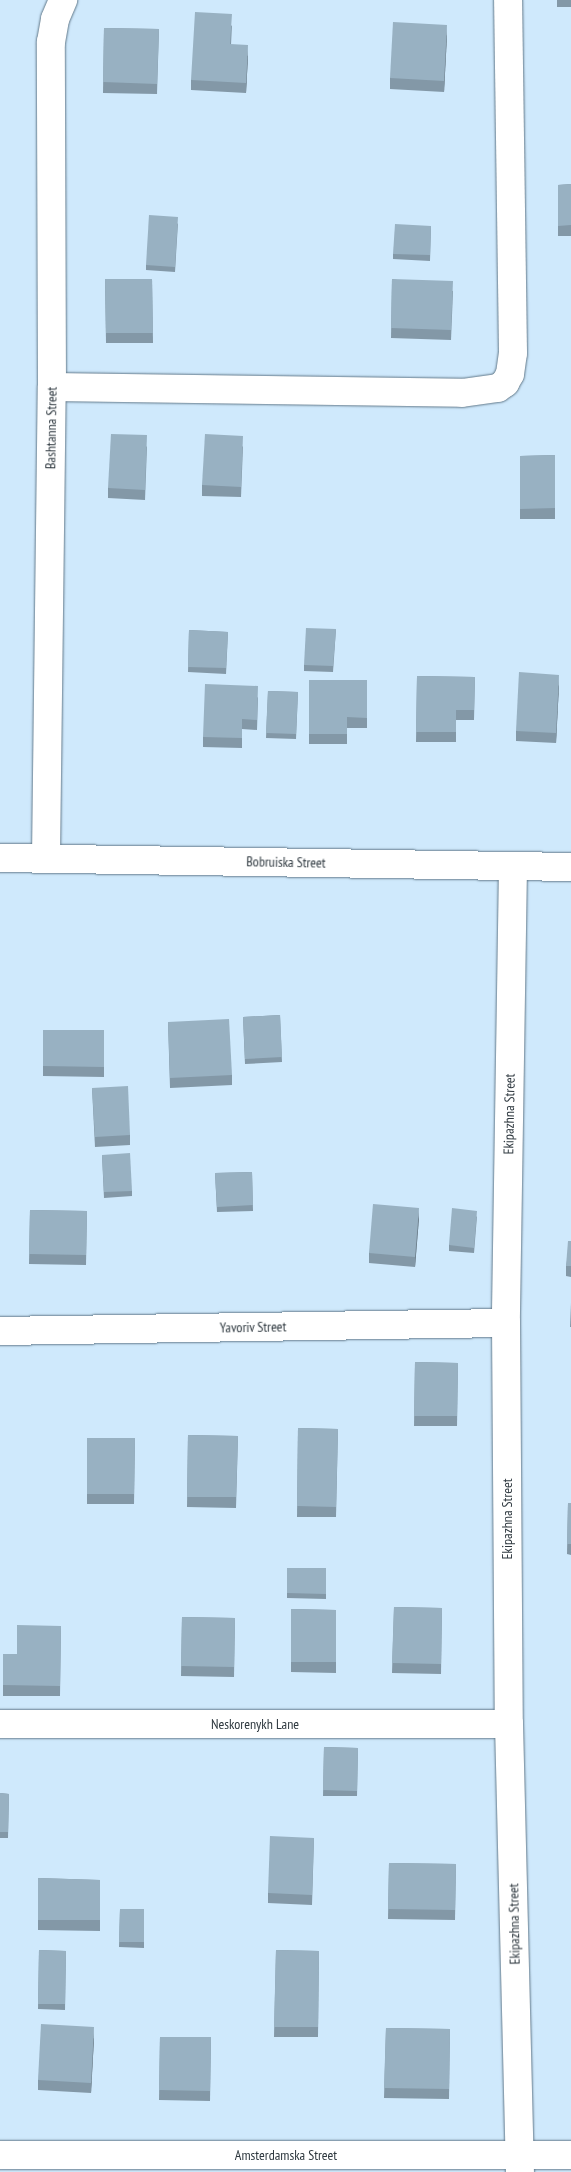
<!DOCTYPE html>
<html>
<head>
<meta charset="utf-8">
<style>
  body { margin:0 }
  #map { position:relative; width:571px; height:2172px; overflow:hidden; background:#cfe9fc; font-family:"PT Sans Narrow",sans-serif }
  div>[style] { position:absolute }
  .roads { filter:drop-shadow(0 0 1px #62798a) drop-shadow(0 0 1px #62798a) }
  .minor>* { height:28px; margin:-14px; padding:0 14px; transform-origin:14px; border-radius:14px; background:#fff }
  .wall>* { inset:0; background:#8398a7 }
  .shaded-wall>* { inset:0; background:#6a7c88 }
  .building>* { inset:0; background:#98b1c2 }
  span { translate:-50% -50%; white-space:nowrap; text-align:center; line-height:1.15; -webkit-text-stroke:4px #fff; paint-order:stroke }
  .street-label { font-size:14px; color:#2e383f }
</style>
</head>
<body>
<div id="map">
  <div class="roads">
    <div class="minor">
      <i style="left:52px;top:387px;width:410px;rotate:0.8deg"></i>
      <i style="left:462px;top:393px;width:36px;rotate:-8deg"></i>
      <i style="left:498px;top:388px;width:9px;rotate:-36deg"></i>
      <i style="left:505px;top:383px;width:10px;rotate:-61deg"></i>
      <i style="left:510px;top:374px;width:21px;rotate:-82deg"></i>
      <i style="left:513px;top:353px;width:353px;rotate:-90.8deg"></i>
      <i style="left:46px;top:857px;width:470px;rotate:-89.3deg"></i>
      <i style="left:52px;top:387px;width:345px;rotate:-90.2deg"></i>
      <i style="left:51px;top:42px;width:23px;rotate:-80deg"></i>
      <i style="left:55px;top:19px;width:21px;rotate:-67deg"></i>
      <i style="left:0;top:858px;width:571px;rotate:0.9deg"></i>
      <i style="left:513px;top:866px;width:457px;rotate:90.9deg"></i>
      <i style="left:506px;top:1323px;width:401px;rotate:89.6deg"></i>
      <i style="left:509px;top:1724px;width:448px;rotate:88.6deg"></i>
      <i style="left:0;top:1331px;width:506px;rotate:-0.91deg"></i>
      <i style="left:0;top:1724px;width:509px"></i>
      <i style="left:0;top:2155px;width:571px"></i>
    </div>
  </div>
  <div class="wall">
    <i style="clip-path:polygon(557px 0,571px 0,571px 7px,557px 7px)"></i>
    <i style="clip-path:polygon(232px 25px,231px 45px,248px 56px,246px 93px,191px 90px,191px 80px)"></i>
    <i style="clip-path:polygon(104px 28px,159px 29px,157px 94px,103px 93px)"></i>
    <i style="clip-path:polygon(447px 35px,444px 92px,390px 89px,390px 78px)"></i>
    <i style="clip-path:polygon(571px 184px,571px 236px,558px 236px,558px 185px)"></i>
    <i style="clip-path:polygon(178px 223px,175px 272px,146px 270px,146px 265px)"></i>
    <i style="clip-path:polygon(431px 226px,430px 261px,393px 259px,393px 254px)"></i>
    <i style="clip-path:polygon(105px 279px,152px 279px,153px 343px,106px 343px)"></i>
    <i style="clip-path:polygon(392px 279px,453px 291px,451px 340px,391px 338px)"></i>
    <i style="clip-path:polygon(147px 446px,145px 500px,108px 498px,108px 488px)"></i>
    <i style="clip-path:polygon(243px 446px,241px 497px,202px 496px,202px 485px)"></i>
    <i style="clip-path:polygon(555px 455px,555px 519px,520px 519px,520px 456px)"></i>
    <i style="clip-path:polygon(336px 629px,333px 672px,304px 671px,304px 665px)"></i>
    <i style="clip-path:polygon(189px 630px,228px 632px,226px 674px,188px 672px)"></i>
    <i style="clip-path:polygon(417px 676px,475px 677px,474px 720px,456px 720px,456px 742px,416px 742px)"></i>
    <i style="clip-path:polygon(309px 680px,367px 680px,367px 728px,347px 728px,347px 744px,309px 744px)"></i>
    <i style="clip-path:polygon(559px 685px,556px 743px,516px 741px,516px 731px)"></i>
    <i style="clip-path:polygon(268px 691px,298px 692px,296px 739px,266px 738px)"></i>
    <i style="clip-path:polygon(258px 697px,257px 730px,242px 729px,242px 748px,203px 747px,203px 737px)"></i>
    <i style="clip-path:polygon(280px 1015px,282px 1062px,245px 1064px,243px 1017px)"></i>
    <i style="clip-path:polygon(168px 1022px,232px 1075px,232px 1085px,170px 1088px)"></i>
    <i style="clip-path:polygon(43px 1030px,104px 1030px,104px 1077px,43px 1076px)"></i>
    <i style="clip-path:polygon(92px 1088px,130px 1135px,130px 1145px,95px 1147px)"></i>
    <i style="clip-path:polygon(102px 1155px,132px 1191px,132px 1196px,104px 1198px)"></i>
    <i style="clip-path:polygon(252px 1172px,253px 1211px,217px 1212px,215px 1173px)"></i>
    <i style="clip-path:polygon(30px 1210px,87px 1211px,86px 1265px,29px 1264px)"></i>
    <i style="clip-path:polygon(477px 1216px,474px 1253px,449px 1251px,449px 1245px)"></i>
    <i style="clip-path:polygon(419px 1218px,415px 1267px,369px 1263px,369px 1253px)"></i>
    <i style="clip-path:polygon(571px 1241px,571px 1277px,566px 1276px,566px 1266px)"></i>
    <i style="clip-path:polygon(571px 1303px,571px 1327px,570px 1327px)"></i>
    <i style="clip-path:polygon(415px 1362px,458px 1363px,457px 1426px,414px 1426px)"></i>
    <i style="clip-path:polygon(298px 1428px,338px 1429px,336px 1517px,297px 1517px)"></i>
    <i style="clip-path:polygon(188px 1435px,238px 1436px,236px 1508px,187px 1507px)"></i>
    <i style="clip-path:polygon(87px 1438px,135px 1438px,134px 1504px,87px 1504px)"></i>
    <i style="clip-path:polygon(568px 1503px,571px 1503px,571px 1555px,567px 1554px)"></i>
    <i style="clip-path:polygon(287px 1568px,326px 1568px,326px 1599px,287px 1598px)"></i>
    <i style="clip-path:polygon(394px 1607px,442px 1608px,441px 1674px,392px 1673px)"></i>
    <i style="clip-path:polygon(291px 1609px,336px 1610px,336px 1673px,291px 1672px)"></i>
    <i style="clip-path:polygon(182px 1617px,235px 1618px,234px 1677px,181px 1676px)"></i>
    <i style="clip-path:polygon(61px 1626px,60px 1696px,3px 1696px,3px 1654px,17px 1654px)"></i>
    <i style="clip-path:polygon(324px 1747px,358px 1748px,357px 1796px,323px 1796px)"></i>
    <i style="clip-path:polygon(0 1793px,9px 1794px,8px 1838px,0 1838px)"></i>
    <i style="clip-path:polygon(314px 1838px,312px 1905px,268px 1903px,268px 1893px)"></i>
    <i style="clip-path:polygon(389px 1863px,456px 1864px,455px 1920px,388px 1919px)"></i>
    <i style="clip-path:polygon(38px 1878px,100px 1880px,100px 1931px,38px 1930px)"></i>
    <i style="clip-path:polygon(120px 1909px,144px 1909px,144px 1948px,119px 1947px)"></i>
    <i style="clip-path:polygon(39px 1950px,66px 1951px,65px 2010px,38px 2009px)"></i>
    <i style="clip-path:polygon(276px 1950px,319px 1951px,318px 2037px,274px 2037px)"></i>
    <i style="clip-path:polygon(386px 2028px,450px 2029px,449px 2099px,384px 2098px)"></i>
    <i style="clip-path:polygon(160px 2037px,211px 2037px,210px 2101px,159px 2100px)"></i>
    <i style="clip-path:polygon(94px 2038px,91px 2093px,38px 2090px,38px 2080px)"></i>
  </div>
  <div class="shaded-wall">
    <i style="clip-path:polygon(447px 25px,447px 35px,444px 92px,444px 81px)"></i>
    <i style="clip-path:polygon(248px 45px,248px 56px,246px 93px,246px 83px)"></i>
    <i style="clip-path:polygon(559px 675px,559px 685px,556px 743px,556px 733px)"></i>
    <i style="clip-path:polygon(419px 1208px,419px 1218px,415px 1267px,415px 1257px)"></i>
    <i style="clip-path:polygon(94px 2027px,94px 2038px,91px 2093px,91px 2083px)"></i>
  </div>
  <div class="building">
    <i style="clip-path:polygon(195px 12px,232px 14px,230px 44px,248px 45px,246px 83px,191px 80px)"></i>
    <i style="clip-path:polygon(393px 22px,447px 25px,444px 81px,390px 78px)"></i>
    <i style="clip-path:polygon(104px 28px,159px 29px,157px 84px,103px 82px)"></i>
    <i style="clip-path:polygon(571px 184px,571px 225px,558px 226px,558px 185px)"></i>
    <i style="clip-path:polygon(149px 215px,178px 217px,175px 267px,146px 265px)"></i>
    <i style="clip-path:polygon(395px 224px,431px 226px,430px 255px,393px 254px)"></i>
    <i style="clip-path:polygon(105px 279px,152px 279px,153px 333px,106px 333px)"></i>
    <i style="clip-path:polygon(392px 279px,453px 281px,451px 330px,391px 328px)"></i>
    <i style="clip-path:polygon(111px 434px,147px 435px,145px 490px,108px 488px)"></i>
    <i style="clip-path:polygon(205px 434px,243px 436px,241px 487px,202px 485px)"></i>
    <i style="clip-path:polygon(555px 455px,555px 508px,520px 509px,520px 456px)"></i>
    <i style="clip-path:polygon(306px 628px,336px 629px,333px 666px,304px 665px)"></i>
    <i style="clip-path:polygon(189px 630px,228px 632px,226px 668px,188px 667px)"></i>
    <i style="clip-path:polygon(519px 672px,559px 675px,556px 733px,516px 731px)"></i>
    <i style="clip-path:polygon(417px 676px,475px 677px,474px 710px,456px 710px,456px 732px,416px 732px)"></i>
    <i style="clip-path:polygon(309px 680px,367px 680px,367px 718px,347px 717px,347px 734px,309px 734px)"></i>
    <i style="clip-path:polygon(205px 684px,258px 686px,257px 720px,242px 719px,242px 738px,203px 737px)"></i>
    <i style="clip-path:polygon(268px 691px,298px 692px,296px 734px,266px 733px)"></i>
    <i style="clip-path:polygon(280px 1015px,282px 1057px,245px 1059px,243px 1017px)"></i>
    <i style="clip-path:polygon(229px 1019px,232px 1075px,170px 1078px,168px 1022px)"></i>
    <i style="clip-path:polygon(43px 1030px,104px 1030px,104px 1067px,43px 1066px)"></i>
    <i style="clip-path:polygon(128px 1086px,130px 1135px,95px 1137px,92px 1088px)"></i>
    <i style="clip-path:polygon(130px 1153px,132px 1191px,104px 1192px,102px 1155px)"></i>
    <i style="clip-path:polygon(252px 1172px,253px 1205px,217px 1207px,215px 1173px)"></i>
    <i style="clip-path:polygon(373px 1204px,419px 1208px,415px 1257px,369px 1253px)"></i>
    <i style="clip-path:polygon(452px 1208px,477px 1211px,474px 1248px,449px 1245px)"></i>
    <i style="clip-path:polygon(30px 1210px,87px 1211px,86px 1255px,29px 1254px)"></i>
    <i style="clip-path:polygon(568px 1241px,571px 1241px,571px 1266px,566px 1266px)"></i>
    <i style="clip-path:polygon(415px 1362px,458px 1363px,457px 1416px,414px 1416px)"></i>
    <i style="clip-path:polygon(298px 1428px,338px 1429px,336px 1507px,297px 1506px)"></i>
    <i style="clip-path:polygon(188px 1435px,238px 1436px,236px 1497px,187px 1497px)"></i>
    <i style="clip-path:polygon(87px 1438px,135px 1438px,134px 1494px,87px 1494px)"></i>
    <i style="clip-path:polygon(568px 1503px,571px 1503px,571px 1544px,567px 1544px)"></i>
    <i style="clip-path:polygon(287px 1568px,326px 1568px,326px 1594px,287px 1593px)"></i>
    <i style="clip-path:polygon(394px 1607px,442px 1608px,441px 1664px,392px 1663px)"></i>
    <i style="clip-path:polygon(291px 1609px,336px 1610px,336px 1662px,291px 1662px)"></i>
    <i style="clip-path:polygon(182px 1617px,235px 1618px,234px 1667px,181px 1666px)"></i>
    <i style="clip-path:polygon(17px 1625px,61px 1626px,60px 1686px,3px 1685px,3px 1654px,17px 1654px)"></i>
    <i style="clip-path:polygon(324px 1747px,358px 1748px,357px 1791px,323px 1790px)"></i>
    <i style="clip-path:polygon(0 1793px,9px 1794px,8px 1832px,0 1832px)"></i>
    <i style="clip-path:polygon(270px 1836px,314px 1838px,312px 1895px,268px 1893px)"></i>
    <i style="clip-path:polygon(389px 1863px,456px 1864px,455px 1910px,388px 1909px)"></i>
    <i style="clip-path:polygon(38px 1878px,100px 1880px,100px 1920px,38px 1920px)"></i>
    <i style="clip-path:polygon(120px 1909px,144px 1909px,144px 1942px,119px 1942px)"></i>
    <i style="clip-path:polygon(39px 1950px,66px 1951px,65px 2004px,38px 2004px)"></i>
    <i style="clip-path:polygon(276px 1950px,319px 1951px,318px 2027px,274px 2027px)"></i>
    <i style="clip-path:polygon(41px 2024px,94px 2027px,91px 2083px,38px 2080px)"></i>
    <i style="clip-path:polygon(386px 2028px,450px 2029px,449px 2089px,384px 2088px)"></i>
    <i style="clip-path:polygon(160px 2037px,211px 2037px,210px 2091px,159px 2090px)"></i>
  </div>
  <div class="street-label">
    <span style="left:51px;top:428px;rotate:-89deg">Bashtanna Street</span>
    <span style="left:286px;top:862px;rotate:1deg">Bobruiska Street</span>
    <span style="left:509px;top:1114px;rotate:-89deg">Ekipazhna Street</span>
    <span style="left:253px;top:1327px;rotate:-1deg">Yavoriv Street</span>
    <span style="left:507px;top:1519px;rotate:-90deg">Ekipazhna Street</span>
    <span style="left:255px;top:1724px">Neskorenykh Lane</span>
    <span style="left:514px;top:1924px;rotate:-91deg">Ekipazhna Street</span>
    <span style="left:286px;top:2155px">Amsterdamska Street</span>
  </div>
</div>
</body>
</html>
